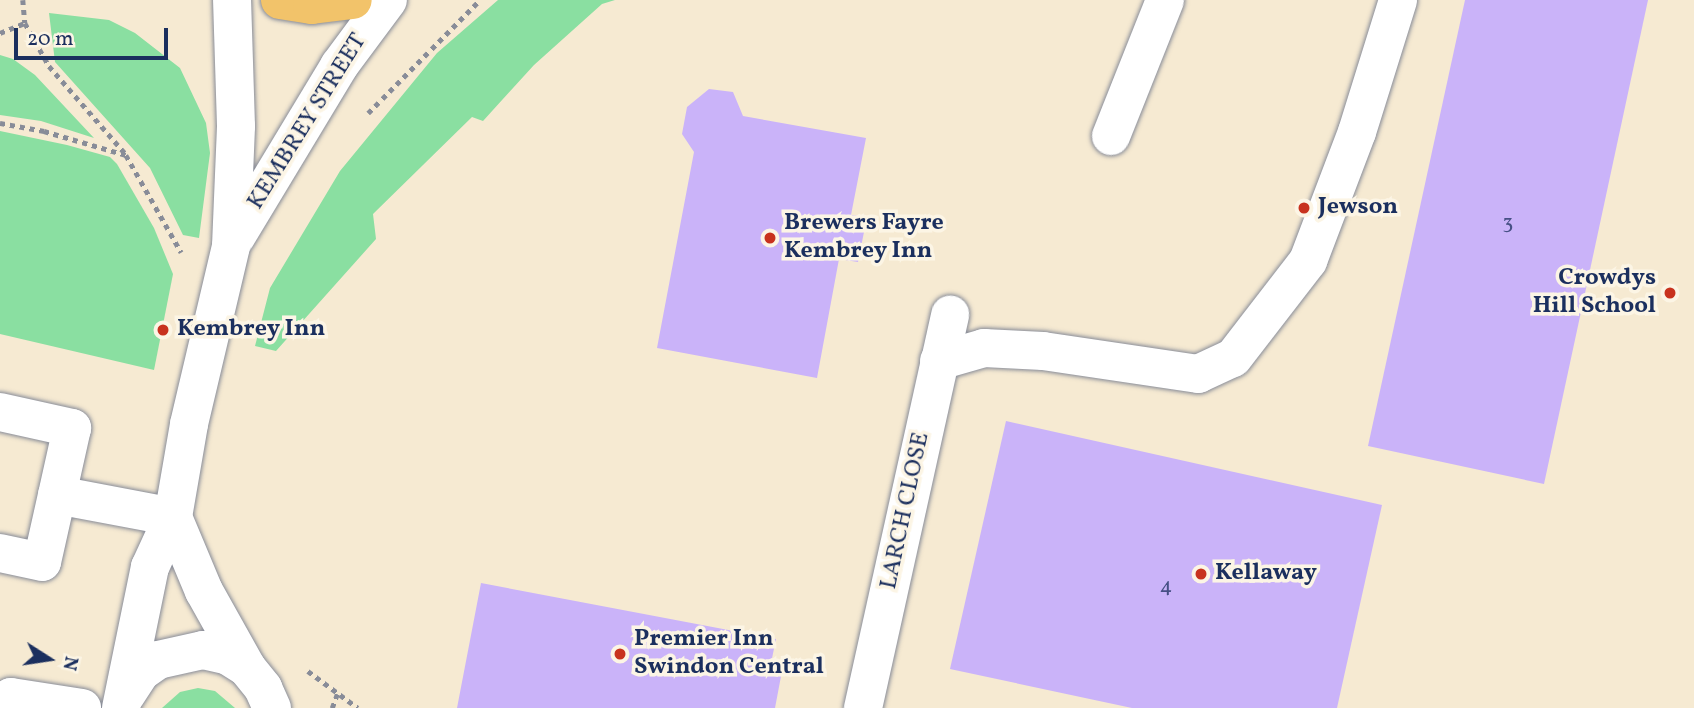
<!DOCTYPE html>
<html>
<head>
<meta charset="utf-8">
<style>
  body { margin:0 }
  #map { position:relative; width:1694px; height:708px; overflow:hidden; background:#f6ead2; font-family:Vollkorn,serif }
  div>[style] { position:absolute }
  .green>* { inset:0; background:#8adfa1 }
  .building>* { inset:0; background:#cab3f9 }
  .path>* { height:4.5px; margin-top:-2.25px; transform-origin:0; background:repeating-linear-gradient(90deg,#888c98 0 5px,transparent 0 10px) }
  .roads { filter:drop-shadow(0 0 2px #888c98) drop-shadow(0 0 2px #888c98) }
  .minor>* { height:38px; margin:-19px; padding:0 19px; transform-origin:19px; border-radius:19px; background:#fff }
  .major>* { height:38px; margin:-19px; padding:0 19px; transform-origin:19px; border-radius:19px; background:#f2c36a }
  .dots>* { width:19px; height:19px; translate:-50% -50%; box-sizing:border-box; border:4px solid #fcf5e5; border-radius:50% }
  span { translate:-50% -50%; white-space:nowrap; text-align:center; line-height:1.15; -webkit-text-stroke:7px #fcf5e5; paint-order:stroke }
  .number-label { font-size:21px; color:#475085 }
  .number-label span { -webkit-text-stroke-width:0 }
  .street-label { font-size:24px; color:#1b2f5e }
  .poi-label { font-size:24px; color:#1b2f5e; font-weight:700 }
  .left { translate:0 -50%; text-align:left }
  .right { translate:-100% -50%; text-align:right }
  .north { position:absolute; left:14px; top:624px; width:70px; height:70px; -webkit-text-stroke:5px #fcf5e5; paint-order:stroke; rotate:102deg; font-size:19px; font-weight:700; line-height:28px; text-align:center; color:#1b2f5e }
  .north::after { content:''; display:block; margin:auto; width:24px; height:32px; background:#1b2f5e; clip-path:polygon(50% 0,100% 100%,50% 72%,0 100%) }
  .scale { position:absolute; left:14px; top:28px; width:154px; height:32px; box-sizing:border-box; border:4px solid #1b2f5e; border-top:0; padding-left:9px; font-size:21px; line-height:24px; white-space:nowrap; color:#1b2f5e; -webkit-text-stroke:5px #fcf5e5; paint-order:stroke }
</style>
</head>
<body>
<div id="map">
  <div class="green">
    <i style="clip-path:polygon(498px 0,615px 0,602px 4px,534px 65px,483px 121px,472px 117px,373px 214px,376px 239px,276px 351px,255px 346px,270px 288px,340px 171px,437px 53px)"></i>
    <i style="clip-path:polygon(49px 13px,109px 20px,135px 33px,180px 68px,206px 123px,210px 153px,199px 238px,183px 235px,150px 168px,55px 62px)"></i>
    <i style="clip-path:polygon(0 55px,13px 59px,35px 75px,94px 138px,41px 121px,0 115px)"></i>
    <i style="clip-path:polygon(0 131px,67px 145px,110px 157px,117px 164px,154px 228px,173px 274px,154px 370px,0 334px)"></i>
    <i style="clip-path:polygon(198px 688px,215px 691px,235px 708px,162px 708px,180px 692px)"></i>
  </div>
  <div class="building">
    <i style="clip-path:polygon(1465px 0,1648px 0,1544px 484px,1368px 446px)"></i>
    <i style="clip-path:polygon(709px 89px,733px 92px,743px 116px,866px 138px,851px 215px,867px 217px,858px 262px,839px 259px,817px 378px,657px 348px,694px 152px,682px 134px,687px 107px)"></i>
    <i style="clip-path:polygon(1006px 421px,1382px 505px,1337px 708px,1132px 708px,950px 669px)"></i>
    <i style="clip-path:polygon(481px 583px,776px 639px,770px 668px,782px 671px,775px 708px,457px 708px)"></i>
  </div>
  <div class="path">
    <i style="left:23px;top:0;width:23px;rotate:85deg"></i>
    <i style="left:25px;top:23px;width:49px;rotate:60.8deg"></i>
    <i style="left:49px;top:66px;width:116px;rotate:48.9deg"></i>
    <i style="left:0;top:33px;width:27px;rotate:-22deg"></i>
    <i style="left:368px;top:113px;width:159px;rotate:-45.3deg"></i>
    <i style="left:0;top:123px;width:45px;rotate:10.3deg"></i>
    <i style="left:44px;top:131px;width:85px;rotate:16.3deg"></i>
    <i style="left:126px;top:155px;width:112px;rotate:60.4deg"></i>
    <i style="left:308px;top:671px;width:62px;rotate:36.5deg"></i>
    <i style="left:332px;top:708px;width:15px;rotate:-70deg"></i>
  </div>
  <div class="roads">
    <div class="minor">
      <i style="left:1111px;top:136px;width:146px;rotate:-68.3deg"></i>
      <i style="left:236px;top:237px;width:200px;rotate:-58.9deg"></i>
      <i style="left:339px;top:66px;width:82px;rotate:-53.4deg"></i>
      <i style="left:939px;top:361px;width:47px;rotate:-16.1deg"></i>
      <i style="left:984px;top:348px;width:59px;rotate:2.9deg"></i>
      <i style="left:1043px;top:351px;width:157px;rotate:8.4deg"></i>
      <i style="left:1198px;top:374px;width:38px;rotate:-25deg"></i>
      <i style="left:1233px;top:358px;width:123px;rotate:-52.3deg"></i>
      <i style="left:1308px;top:261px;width:138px;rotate:-69.2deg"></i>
      <i style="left:1357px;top:132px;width:138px;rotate:-72.7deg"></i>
      <i style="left:0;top:412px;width:74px;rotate:12.5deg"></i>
      <i style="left:72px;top:428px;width:137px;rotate:102.6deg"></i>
      <i style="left:42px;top:562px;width:43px;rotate:-167.9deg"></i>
      <i style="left:57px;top:495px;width:118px;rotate:10.7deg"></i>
      <i style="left:173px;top:517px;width:80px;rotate:67.3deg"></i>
      <i style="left:204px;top:591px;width:88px;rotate:60.8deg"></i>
      <i style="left:126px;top:695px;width:27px;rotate:-57deg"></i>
      <i style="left:141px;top:672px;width:21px;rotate:-35deg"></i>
      <i style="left:158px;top:660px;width:46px;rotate:-12.5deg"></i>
      <i style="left:203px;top:650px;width:26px;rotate:13deg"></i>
      <i style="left:228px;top:656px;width:22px;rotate:32deg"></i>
      <i style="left:247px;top:668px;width:26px;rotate:51deg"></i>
      <i style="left:263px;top:688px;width:22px;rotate:66deg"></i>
      <i style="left:4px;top:708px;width:13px;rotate:-58deg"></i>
      <i style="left:11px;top:697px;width:72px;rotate:8.8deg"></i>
      <i style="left:121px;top:708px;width:144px;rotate:-78.4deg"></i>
      <i style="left:150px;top:567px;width:55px;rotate:-65.3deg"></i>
      <i style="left:173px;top:517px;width:94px;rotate:-80.2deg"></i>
      <i style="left:189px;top:424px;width:183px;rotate:-76.7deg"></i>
      <i style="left:231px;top:246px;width:120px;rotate:-87.6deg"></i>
      <i style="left:236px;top:126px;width:126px;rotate:-91.8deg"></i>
      <i style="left:863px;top:708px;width:403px;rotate:-77.5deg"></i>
    </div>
    <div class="major">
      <i style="left:280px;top:0;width:32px;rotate:9deg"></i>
      <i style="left:312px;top:5px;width:41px;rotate:-7deg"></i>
    </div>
  </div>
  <div class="dots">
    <i style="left:1304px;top:208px;background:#c8321e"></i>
    <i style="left:770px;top:238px;background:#c8321e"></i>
    <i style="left:1670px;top:293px;background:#c8321e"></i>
    <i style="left:163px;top:330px;background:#c8321e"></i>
    <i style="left:1201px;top:574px;background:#c8321e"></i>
    <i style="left:620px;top:654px;background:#c8321e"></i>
  </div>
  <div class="number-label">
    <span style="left:1508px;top:223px">3</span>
    <span style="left:1166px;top:587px">4</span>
  </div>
  <div class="street-label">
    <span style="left:308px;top:122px;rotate:-58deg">KEMBREY STREET</span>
    <span style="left:906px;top:511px;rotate:-78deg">LARCH CLOSE</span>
  </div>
  <div class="poi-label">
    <span class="left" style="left:1318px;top:208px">Jewson</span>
    <span class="left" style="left:784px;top:238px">Brewers Fayre<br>Kembrey Inn</span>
    <span class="right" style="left:1656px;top:293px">Crowdys<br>Hill School</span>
    <span class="left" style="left:177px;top:330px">Kembrey Inn</span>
    <span class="left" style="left:1215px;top:574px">Kellaway</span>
    <span class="left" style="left:634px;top:654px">Premier Inn<br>Swindon Central</span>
  </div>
  <div class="north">N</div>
  <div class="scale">20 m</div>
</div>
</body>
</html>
